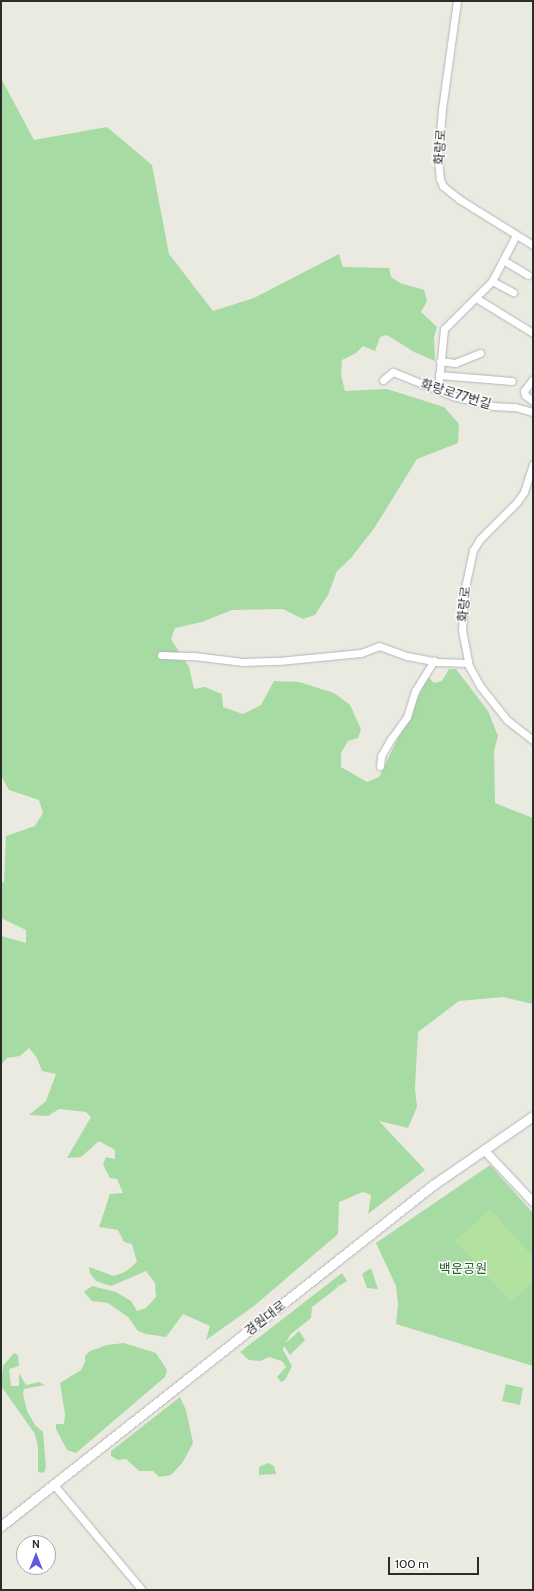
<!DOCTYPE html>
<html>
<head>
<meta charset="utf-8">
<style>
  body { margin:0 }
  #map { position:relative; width:534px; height:1591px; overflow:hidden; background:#ebeae0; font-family:Cabin,"Noto Sans KR",sans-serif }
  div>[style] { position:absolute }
  .green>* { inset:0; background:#a6dba3 }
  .pitch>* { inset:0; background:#b3e1a0 }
  .roads { filter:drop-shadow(0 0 1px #b4b3be) drop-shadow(0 0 1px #b4b3be) }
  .minor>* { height:7px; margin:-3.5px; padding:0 3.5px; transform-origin:3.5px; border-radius:3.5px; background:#fff }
  .tertiary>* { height:8px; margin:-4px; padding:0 4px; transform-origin:4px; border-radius:4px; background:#fff }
  .secondary>* { height:9px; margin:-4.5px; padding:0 4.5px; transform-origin:4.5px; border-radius:4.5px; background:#fff }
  span { translate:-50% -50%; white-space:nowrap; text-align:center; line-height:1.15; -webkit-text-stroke:3px #fff; paint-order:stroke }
  .street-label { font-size:13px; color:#2c2c2c }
  .park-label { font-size:13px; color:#246028 }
  .frame { position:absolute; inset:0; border:2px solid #2c2c2c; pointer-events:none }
  .north { position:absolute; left:16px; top:1535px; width:40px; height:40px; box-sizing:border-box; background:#fff; border:1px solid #ababab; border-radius:50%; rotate:0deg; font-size:11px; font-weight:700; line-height:16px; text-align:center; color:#2c2c2c }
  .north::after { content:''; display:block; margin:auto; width:14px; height:18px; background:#6254e4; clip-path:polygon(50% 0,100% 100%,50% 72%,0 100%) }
  .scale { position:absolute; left:388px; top:1557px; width:91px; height:18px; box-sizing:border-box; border:2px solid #2c2c2c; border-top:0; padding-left:5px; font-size:12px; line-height:14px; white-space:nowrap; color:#2c2c2c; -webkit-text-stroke:3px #fff; paint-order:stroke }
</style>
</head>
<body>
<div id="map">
  <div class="green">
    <i style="clip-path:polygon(1px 78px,34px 140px,107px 127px,152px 165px,169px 254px,213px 311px,254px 298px,339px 254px,343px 267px,389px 268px,391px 277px,400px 283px,424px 290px,427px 301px,421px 312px,437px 327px,434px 337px,435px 361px,414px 352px,387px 335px,380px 337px,375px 351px,363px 346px,356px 353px,342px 360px,341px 375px,345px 391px,387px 389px,444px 407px,459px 424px,458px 443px,417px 459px,375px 527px,351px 558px,337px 571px,328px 595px,315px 615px,303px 619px,283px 609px,232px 610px,202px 622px,175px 628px,171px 639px,189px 667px,194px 689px,205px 687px,222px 694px,223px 707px,243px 714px,261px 705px,274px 681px,299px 682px,334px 693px,350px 705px,361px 729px,358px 738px,348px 741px,341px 753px,341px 767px,367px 782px,379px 777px,428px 677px,434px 683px,442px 681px,449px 669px,456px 669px,488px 711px,498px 736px,494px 751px,495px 803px,533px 818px,533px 1004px,503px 997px,459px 1001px,418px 1032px,415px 1088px,417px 1107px,408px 1128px,379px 1121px,425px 1170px,368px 1214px,371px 1195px,363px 1192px,339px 1202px,338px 1234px,254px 1306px,206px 1340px,210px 1326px,183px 1314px,166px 1337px,146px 1334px,138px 1331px,128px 1317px,108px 1303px,92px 1301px,84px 1292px,92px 1286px,116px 1292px,131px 1301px,137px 1311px,146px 1308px,156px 1297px,155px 1283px,146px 1271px,111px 1286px,96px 1281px,90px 1273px,89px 1267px,114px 1276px,125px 1272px,137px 1262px,132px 1244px,124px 1242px,118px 1230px,99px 1227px,110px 1194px,123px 1193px,117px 1179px,110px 1178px,103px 1165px,106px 1157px,115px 1159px,115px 1150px,99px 1141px,81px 1157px,67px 1158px,91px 1117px,86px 1112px,59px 1109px,48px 1116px,29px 1115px,46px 1101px,56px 1074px,42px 1071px,37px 1058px,29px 1048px,20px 1056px,7px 1058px,1px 1065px,1px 936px,26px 943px,26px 930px,1px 918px,1px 883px,4px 882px,6px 836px,35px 826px,43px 813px,39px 800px,9px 790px,1px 776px)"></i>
    <i style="clip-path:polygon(490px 1165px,533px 1213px,533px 1366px,396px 1324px,398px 1304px,396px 1286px,376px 1243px)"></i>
    <i style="clip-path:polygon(371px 1268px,378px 1289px,367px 1288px,362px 1274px)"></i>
    <i style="clip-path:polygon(342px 1273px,347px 1281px,339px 1286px,336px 1284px,338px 1287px,312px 1307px,311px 1318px,290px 1335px,286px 1343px,299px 1331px,305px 1340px,290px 1355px,284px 1346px,283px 1350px,292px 1366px,285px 1380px,281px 1382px,277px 1377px,286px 1367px,282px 1361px,269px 1357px,260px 1361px,249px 1360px,240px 1352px)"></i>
    <i style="clip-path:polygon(124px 1343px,156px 1353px,167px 1370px,165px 1377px,76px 1453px,67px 1450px,56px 1429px,56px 1424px,64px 1424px,65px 1414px,60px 1383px,81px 1370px,85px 1362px,85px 1356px,90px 1351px,107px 1345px)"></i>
    <i style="clip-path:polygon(14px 1353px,18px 1355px,19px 1366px,9px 1369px,11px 1386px,19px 1386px,19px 1373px,26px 1385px,39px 1382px,45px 1385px,24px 1389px,23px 1394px,27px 1411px,35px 1425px,43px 1432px,46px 1467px,44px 1473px,38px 1472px,38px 1448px,35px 1434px,1px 1386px,3px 1366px)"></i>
    <i style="clip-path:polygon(506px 1384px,523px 1388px,520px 1405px,502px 1401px)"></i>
    <i style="clip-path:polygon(180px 1397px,186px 1410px,193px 1443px,183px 1462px,171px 1475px,159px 1477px,153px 1471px,139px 1471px,126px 1459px,118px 1460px,111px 1456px,111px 1451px)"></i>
    <i style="clip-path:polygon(268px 1463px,274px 1466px,276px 1474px,259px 1475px,259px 1467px)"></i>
  </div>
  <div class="pitch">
    <i style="clip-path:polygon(490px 1209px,533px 1257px,533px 1283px,511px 1302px,455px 1241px)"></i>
  </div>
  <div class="roads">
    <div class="minor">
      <i style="left:457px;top:1px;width:109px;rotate:97.9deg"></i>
      <i style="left:442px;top:109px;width:49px;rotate:94.7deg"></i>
      <i style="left:438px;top:158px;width:21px;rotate:85deg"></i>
      <i style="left:440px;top:179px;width:8px;rotate:67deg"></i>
      <i style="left:443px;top:186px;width:21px;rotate:39deg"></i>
      <i style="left:459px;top:199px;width:87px;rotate:31.9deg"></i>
      <i style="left:503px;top:260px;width:29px;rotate:31deg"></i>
      <i style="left:492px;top:281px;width:24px;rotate:28deg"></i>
      <i style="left:476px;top:298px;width:67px;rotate:31.6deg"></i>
      <i style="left:440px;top:361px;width:15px;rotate:8deg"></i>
      <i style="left:455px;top:363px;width:27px;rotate:-22deg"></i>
      <i style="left:439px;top:375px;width:73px;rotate:4.7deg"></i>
      <i style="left:533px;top:379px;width:15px;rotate:127deg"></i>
      <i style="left:524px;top:391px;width:4px;rotate:76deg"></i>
      <i style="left:525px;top:395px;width:10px;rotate:37deg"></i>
      <i style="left:383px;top:380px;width:13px;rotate:-39deg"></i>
      <i style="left:393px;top:372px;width:65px;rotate:21.8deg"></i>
      <i style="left:453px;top:396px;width:41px;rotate:14deg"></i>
      <i style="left:493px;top:406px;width:22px;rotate:3deg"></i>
      <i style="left:515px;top:407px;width:19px;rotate:16deg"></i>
      <i style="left:438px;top:390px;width:61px;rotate:-84.4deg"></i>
      <i style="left:444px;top:329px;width:68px;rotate:-45deg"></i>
      <i style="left:492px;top:281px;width:52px;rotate:-62.4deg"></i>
      <i style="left:533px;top:464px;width:29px;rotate:108deg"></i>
      <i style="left:524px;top:492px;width:12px;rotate:125deg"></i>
      <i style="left:517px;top:502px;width:52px;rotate:135deg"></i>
      <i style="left:480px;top:539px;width:13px;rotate:122deg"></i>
      <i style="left:473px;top:550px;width:39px;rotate:102deg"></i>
      <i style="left:465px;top:588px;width:42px;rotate:94.1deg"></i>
      <i style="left:462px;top:630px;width:37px;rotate:79deg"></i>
      <i style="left:469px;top:666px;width:23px;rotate:61deg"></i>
      <i style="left:480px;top:686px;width:43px;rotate:51.5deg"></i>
      <i style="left:507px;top:720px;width:33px;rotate:38deg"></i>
      <i style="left:161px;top:655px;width:33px;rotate:2deg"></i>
      <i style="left:194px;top:656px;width:49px;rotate:7deg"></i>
      <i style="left:243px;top:662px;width:36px;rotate:-2deg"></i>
      <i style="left:279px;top:661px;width:82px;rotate:-5.6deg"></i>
      <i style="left:361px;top:653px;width:19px;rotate:-21deg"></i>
      <i style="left:379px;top:646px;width:30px;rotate:20deg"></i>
      <i style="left:407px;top:656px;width:31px;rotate:11deg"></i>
      <i style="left:437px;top:662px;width:31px;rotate:2deg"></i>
      <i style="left:380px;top:766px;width:10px;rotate:-84deg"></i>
      <i style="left:381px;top:756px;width:20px;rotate:-60deg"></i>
      <i style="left:391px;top:739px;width:27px;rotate:-54deg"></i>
      <i style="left:407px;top:717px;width:27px;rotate:-73deg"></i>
      <i style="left:415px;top:691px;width:36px;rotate:-58deg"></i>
      <i style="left:54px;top:1485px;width:137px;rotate:50deg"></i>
    </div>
    <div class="tertiary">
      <i style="left:484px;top:1150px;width:71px;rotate:46.7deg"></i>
    </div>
    <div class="secondary">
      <i style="left:1px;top:1526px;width:550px;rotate:-38.29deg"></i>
      <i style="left:433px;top:1185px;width:121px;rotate:-34.6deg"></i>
    </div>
  </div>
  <div class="street-label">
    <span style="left:440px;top:147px;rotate:-87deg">화랑로</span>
    <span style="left:456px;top:394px;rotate:17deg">화랑로77번길</span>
    <span style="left:464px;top:604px;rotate:-85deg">화랑로</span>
    <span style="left:265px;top:1318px;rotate:-38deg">경원대로</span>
  </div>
  <div class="park-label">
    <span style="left:463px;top:1268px">백운공원</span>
  </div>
  <div class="frame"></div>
  <div class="north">N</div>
  <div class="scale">100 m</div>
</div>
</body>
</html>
